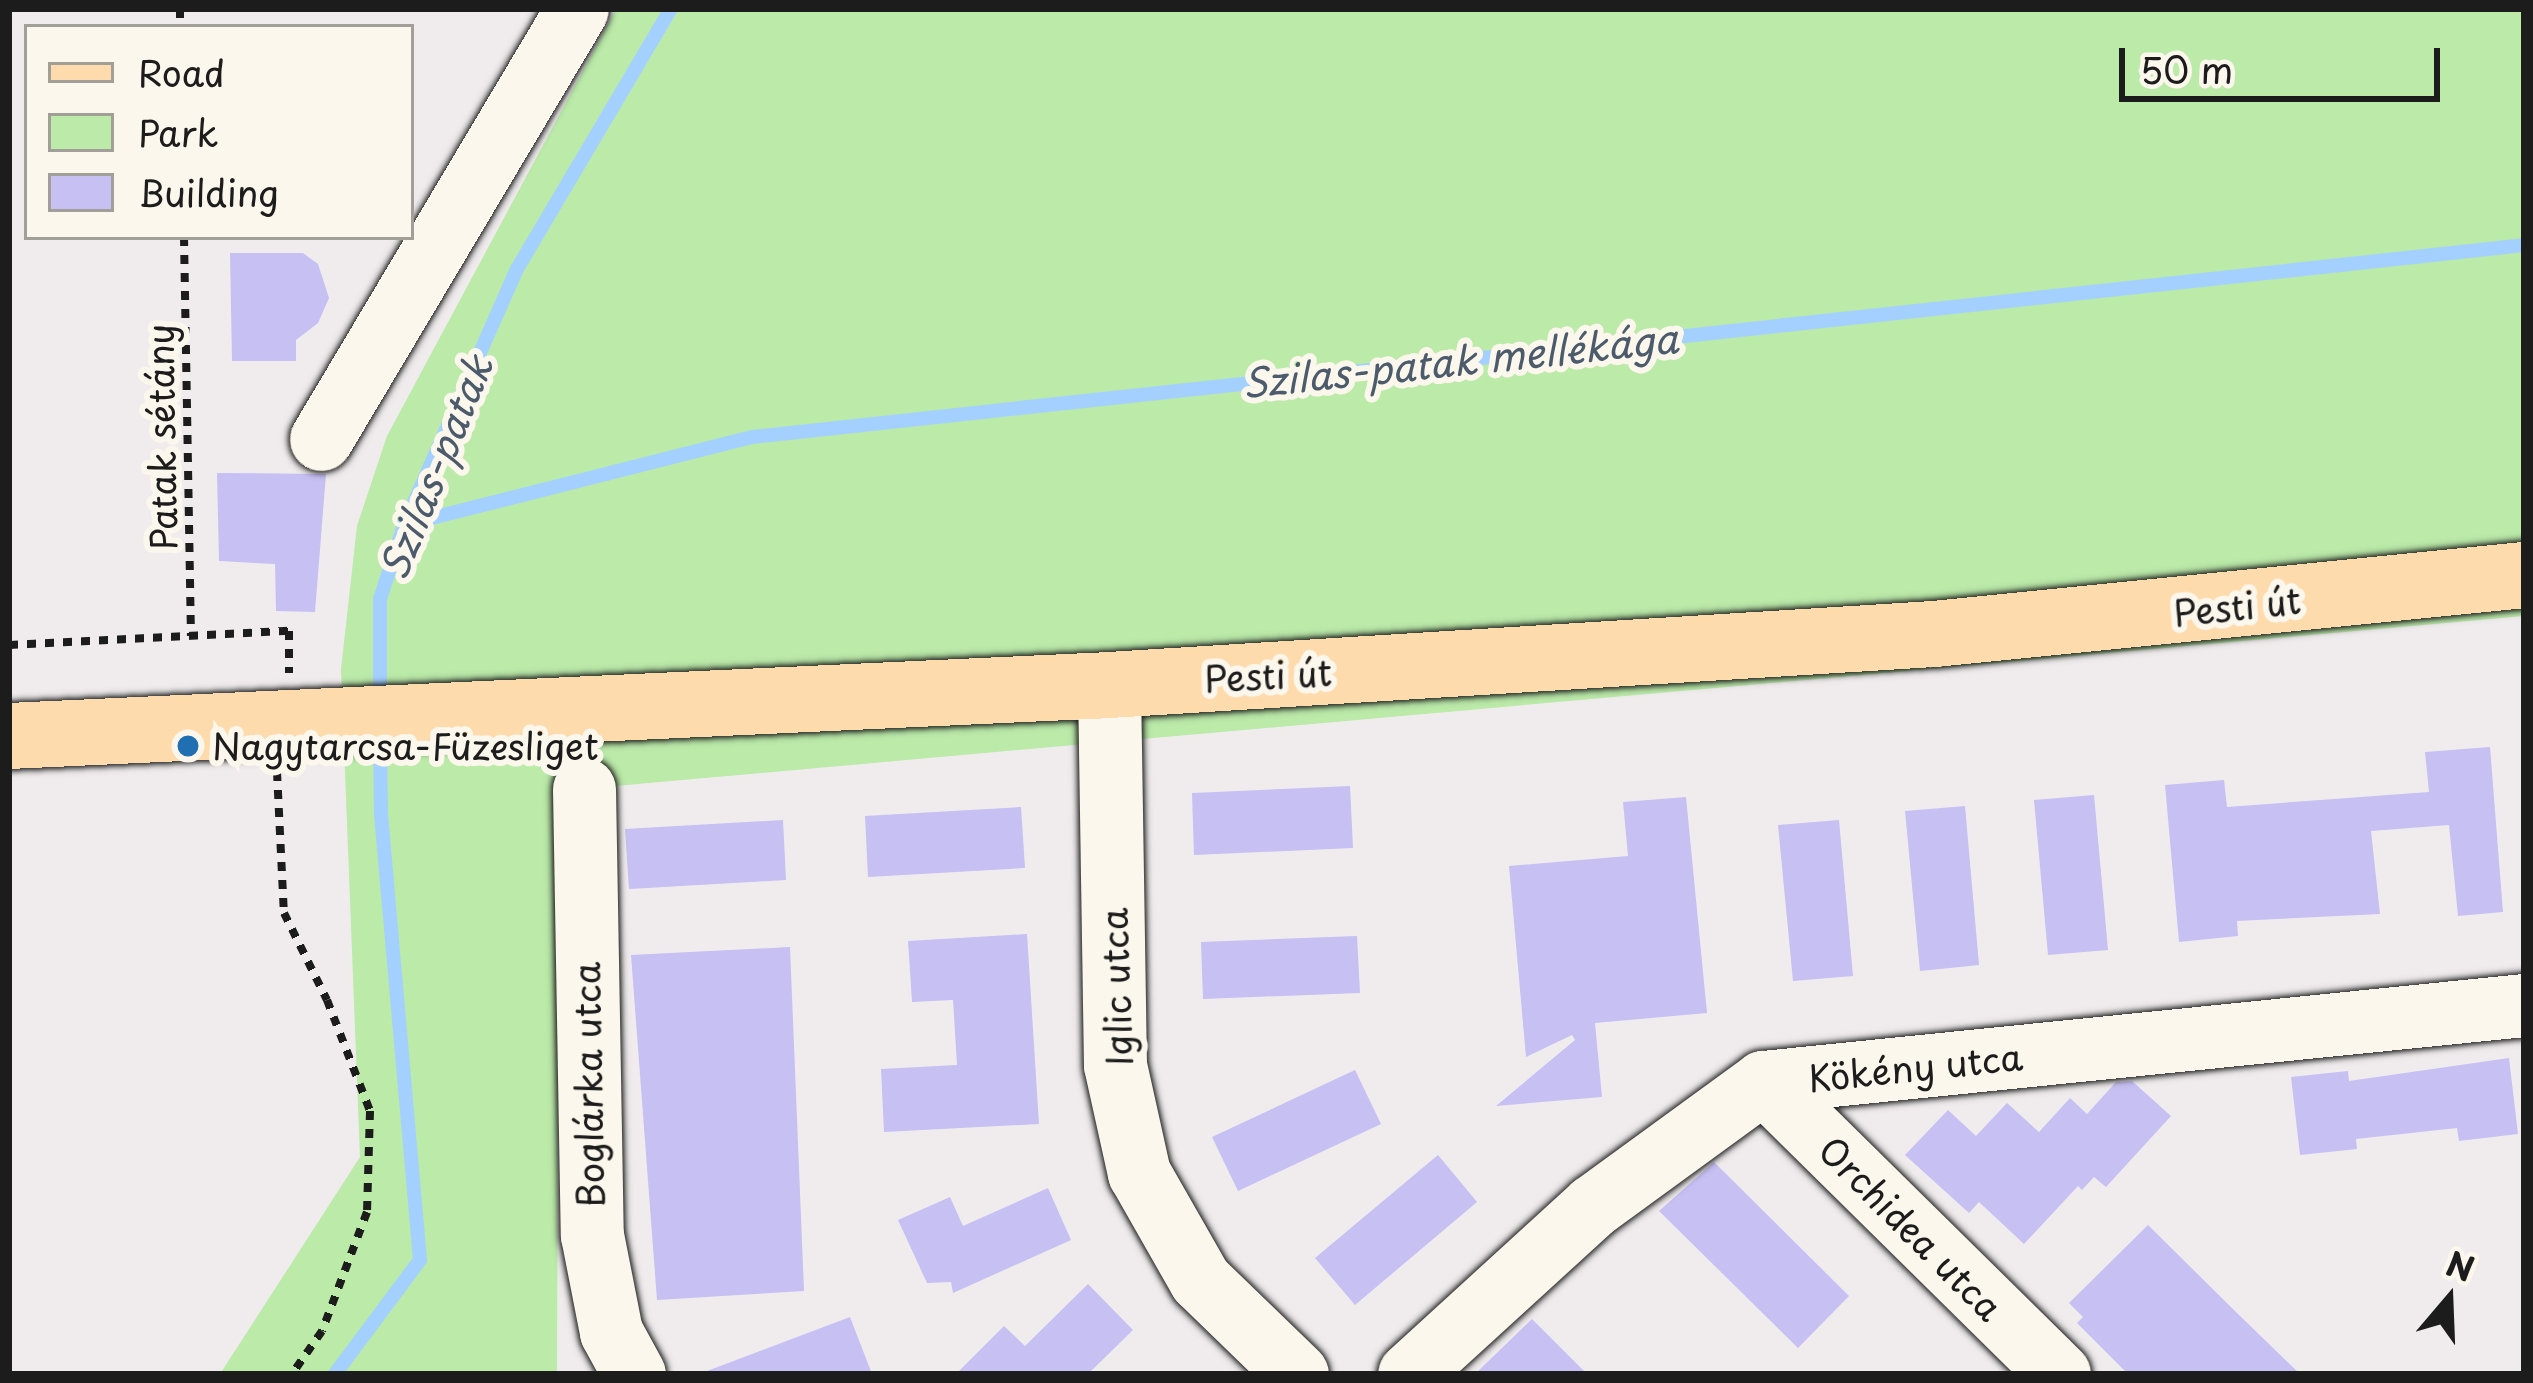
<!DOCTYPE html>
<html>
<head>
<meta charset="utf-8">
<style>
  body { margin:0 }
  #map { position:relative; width:2533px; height:1383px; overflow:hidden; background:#f0eced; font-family:"Playpen Sans",sans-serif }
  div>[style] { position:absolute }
  .green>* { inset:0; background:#bbeaa9 }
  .stream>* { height:14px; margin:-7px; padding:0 7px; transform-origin:7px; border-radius:7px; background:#a4d0ff }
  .building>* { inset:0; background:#c6c0f3 }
  .path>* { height:8px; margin-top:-4px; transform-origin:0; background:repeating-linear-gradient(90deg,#1c1c1c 0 9px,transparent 0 18px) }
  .roads { filter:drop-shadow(0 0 3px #1c1c1c) drop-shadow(0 0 3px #1c1c1c) }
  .minor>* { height:63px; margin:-31.5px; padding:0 31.5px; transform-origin:31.5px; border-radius:31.5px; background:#fbf7ec }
  .major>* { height:66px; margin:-33px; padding:0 33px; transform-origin:33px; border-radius:33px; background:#fedbac }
  .dots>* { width:33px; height:33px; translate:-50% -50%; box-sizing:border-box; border:6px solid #fbf7ec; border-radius:50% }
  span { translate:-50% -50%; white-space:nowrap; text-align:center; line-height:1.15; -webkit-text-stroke:12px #fbf7ec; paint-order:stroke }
  .street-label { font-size:36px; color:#1c1c1c }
  .poi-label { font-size:36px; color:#1c1c1c }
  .left { translate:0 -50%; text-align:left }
  .water-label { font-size:39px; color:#4c5b6b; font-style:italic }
  .frame { position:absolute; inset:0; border:12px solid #1c1c1c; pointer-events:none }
  .legend { position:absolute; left:24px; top:24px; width:390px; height:216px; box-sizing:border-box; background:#fbf7ec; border:3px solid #a29f99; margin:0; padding:15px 21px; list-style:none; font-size:36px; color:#1c1c1c }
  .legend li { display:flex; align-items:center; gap:24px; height:60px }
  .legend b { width:60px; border:3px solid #a29f99 }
  .north { position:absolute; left:2389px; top:1239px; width:120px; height:120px; -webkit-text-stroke:9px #fbf7ec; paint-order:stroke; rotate:19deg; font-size:33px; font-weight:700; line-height:48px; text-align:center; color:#1c1c1c }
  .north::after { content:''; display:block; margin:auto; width:42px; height:54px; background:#1c1c1c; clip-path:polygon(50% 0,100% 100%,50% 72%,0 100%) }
  .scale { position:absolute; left:2119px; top:48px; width:321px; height:54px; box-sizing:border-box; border:6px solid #1c1c1c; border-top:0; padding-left:15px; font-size:36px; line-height:42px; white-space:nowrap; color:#1c1c1c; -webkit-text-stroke:9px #fbf7ec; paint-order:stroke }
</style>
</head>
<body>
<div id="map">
  <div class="green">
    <i style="clip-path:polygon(616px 9px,2524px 9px,2524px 616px,559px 791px,557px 1374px,220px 1374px,360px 1157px,341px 669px,357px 526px,387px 436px)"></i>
  </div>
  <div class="stream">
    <i style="left:404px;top:525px;width:359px;rotate:-14.2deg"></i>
    <i style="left:752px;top:437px;width:1782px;rotate:-6.18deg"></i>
    <i style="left:380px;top:702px;width:103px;rotate:-90deg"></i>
    <i style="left:380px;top:599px;width:78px;rotate:-72deg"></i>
    <i style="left:404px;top:525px;width:280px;rotate:-66.2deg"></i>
    <i style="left:517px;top:269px;width:302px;rotate:-59.4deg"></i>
    <i style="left:335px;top:1374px;width:142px;rotate:-53.3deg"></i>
    <i style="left:420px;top:1260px;width:446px;rotate:-95deg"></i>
    <i style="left:381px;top:816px;width:80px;rotate:-90.7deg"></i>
  </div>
  <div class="building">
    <i style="clip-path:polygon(230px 253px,303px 253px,318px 264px,329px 298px,318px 323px,296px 340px,296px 361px,232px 361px)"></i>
    <i style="clip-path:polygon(217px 473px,326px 474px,315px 612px,276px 611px,275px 564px,219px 561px)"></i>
    <i style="clip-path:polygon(2490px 747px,2503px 912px,2458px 916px,2449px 825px,2371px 831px,2380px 914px,2237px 921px,2238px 936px,2179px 942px,2165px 785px,2224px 780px,2227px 807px,2429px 792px,2425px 752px)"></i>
    <i style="clip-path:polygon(1350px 786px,1353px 848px,1194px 855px,1192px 793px)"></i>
    <i style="clip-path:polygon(2094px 795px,2108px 950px,2048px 955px,2034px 800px)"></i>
    <i style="clip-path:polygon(1686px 797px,1707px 1013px,1595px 1023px,1602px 1097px,1496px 1106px,1575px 1040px,1572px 1035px,1526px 1057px,1509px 866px,1628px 856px,1623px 802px)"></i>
    <i style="clip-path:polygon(1965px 806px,1979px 965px,1920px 971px,1905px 811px)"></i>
    <i style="clip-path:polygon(1021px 807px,1025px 868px,868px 877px,865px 816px)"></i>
    <i style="clip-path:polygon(783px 820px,786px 880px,629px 889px,625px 829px)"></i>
    <i style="clip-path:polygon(1839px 820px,1853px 976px,1793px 981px,1778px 825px)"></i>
    <i style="clip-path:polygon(1027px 934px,1039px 1124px,884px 1132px,881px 1069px,957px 1065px,953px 1000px,912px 1002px,908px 941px)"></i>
    <i style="clip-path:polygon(1357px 936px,1360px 993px,1203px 999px,1201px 942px)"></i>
    <i style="clip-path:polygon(790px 947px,804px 1291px,657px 1300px,631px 955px)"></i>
    <i style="clip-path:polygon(2509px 1058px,2518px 1134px,2459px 1141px,2457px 1128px,2356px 1139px,2357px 1149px,2300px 1155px,2291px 1077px,2348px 1071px,2349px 1081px)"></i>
    <i style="clip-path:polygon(1355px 1070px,1381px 1124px,1238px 1191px,1212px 1137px)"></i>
    <i style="clip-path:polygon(2132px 1081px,2171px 1116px,2106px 1187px,2094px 1177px,2082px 1190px,2078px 1186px,2024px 1244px,1979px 1202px,1969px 1213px,1905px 1155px,1948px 1110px,1976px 1136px,2007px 1103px,2039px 1132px,2070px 1098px,2087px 1114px,2116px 1082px)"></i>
    <i style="clip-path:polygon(1438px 1155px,1477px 1202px,1355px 1305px,1315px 1258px)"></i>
    <i style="clip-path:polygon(1714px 1162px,1849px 1296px,1798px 1348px,1659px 1211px)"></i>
    <i style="clip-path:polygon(1048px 1188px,1071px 1240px,953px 1293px,951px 1282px,927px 1283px,898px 1220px,950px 1197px,963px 1226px)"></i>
    <i style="clip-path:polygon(2148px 1225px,2237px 1313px,2300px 1374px,2128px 1374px,2077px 1323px,2083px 1317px,2069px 1303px)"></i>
    <i style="clip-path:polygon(1088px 1284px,1133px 1330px,1088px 1374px,956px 1374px,1004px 1326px,1025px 1346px)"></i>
    <i style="clip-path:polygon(850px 1317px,872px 1374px,708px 1374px,707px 1371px)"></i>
    <i style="clip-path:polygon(1532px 1319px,1587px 1374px,1475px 1374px)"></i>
  </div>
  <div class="path">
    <i style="left:180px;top:9px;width:18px;rotate:90deg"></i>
    <i style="left:184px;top:237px;width:399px;rotate:89deg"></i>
    <i style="left:9px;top:645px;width:280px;rotate:-2.9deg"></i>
    <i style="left:289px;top:631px;width:42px;rotate:90deg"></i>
    <i style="left:277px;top:772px;width:141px;rotate:87.2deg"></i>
    <i style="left:284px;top:913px;width:97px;rotate:63.7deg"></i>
    <i style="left:327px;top:1000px;width:119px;rotate:68.8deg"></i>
    <i style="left:370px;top:1111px;width:101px;rotate:91.7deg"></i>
    <i style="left:367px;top:1212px;width:127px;rotate:110.7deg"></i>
    <i style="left:322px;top:1331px;width:52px;rotate:124.9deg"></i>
  </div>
  <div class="roads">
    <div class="minor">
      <i style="left:321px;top:439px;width:500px;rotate:-59.23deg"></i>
      <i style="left:1109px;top:685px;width:380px;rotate:89.1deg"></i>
      <i style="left:1115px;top:1065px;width:111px;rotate:77.5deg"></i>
      <i style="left:1139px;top:1173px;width:123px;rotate:60.3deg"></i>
      <i style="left:1200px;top:1280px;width:135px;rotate:44.1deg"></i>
      <i style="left:584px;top:789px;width:446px;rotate:89deg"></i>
      <i style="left:592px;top:1235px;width:99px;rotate:78.9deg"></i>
      <i style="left:611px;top:1332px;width:48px;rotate:61.3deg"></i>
      <i style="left:1763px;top:1082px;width:416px;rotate:44.6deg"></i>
      <i style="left:1409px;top:1374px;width:249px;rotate:-42.4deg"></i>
      <i style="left:1593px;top:1206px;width:210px;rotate:-36.1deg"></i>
      <i style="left:1763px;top:1082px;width:765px;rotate:-5.78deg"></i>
    </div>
    <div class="major">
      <i style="left:9px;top:736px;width:1101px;rotate:-2.65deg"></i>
      <i style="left:1109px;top:685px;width:827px;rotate:-3.54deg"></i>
      <i style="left:1934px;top:634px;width:593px;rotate:-5.71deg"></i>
    </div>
  </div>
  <div class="dots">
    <i style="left:188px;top:746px;background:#1f6fb2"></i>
  </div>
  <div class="street-label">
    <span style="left:161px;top:437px;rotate:-91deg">Patak sétány</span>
    <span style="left:2237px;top:606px;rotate:-6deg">Pesti út</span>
    <span style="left:1268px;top:675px;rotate:-3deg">Pesti út</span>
    <span style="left:1116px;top:987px;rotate:-92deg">Iglic utca</span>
    <span style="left:1915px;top:1067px;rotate:-6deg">Kökény utca</span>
    <span style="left:588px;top:1085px;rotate:-91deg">Boglárka utca</span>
    <span style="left:1911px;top:1228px;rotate:45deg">Orchidea utca</span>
  </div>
  <div class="poi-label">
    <span class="left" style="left:212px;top:746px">Nagytarcsa-Füzesliget</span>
  </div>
  <div class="water-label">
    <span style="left:1460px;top:360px;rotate:-6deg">Szilas-patak mellékága</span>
    <span style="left:435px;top:467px;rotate:-68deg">Szilas-patak</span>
  </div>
  <div class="frame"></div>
  <ul class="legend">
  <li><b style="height:15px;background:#fedbac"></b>Road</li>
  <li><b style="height:33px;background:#bbeaa9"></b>Park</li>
  <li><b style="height:33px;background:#c6c0f3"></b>Building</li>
  </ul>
  <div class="north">N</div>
  <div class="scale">50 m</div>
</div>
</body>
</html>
